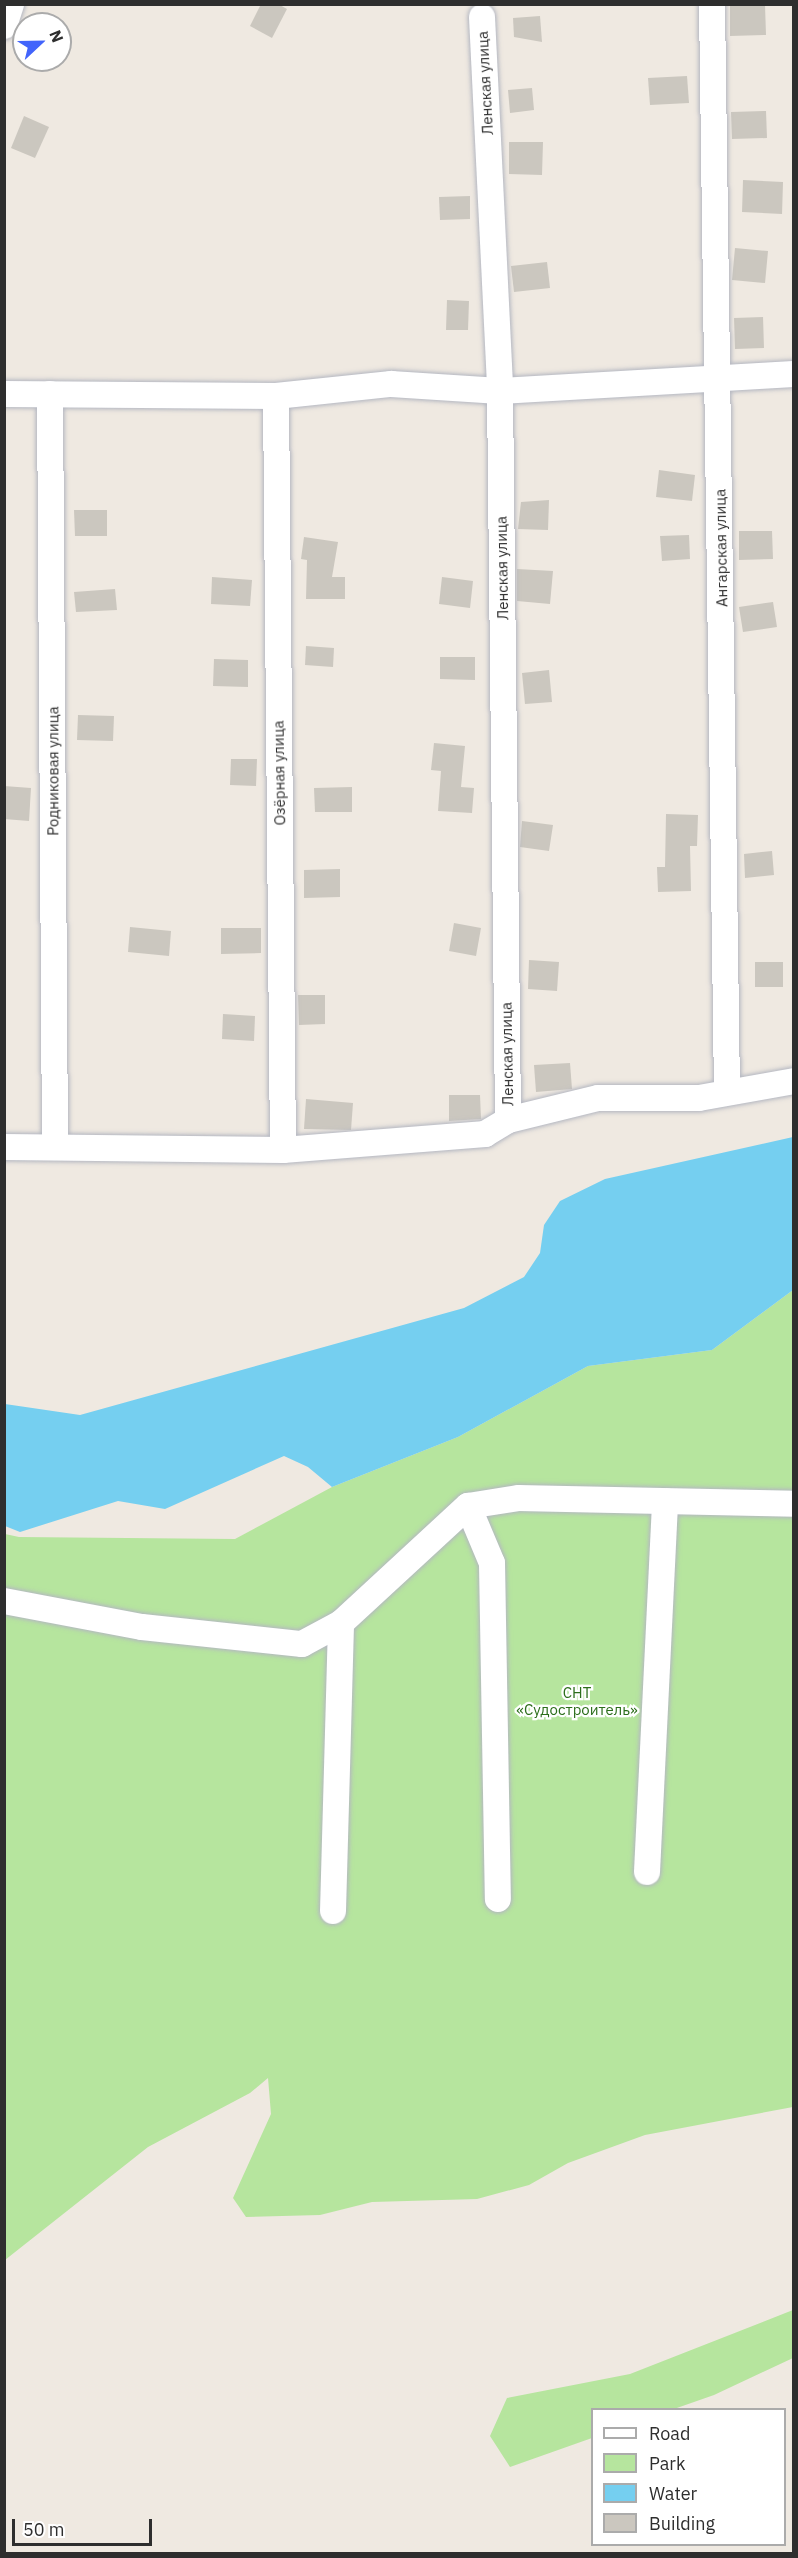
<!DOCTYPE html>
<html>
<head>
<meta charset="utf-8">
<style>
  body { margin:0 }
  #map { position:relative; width:798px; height:2558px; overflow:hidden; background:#efe9e1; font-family:"IBM Plex Sans",sans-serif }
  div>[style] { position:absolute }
  .green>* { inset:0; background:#b6e59e }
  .water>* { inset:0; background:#75cff0 }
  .building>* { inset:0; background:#cbc7bf }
  .roads { filter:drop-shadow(0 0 2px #b4b7c1) drop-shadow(0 0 2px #b4b7c1) }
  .minor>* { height:26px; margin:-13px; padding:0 13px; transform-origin:13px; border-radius:13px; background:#fff }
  span { translate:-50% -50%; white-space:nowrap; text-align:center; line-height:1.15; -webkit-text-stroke:4.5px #fff; paint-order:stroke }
  .street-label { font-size:15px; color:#2e2e2e }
  .park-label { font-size:15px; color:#2c6e1b }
  .frame { position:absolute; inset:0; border:6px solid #2e2e2e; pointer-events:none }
  .legend { position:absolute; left:591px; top:2408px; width:195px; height:138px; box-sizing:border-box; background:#fff; border:2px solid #ababab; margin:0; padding:8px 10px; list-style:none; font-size:18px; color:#2e2e2e }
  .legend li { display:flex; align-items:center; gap:12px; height:30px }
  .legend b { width:30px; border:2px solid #ababab }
  .north { position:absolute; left:12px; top:12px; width:60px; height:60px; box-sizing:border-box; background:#fff; border:2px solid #ababab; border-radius:50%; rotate:68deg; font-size:16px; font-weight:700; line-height:24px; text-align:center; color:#2e2e2e }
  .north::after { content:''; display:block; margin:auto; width:21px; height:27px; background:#4264fb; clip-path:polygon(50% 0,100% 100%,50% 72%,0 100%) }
  .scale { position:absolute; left:12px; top:2519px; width:140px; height:27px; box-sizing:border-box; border:3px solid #2e2e2e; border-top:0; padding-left:8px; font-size:18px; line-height:21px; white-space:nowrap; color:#2e2e2e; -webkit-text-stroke:4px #fff; paint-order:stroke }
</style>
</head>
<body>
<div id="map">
  <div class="green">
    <i style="clip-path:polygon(793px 1290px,793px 2107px,645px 2135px,568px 2163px,529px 2185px,477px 2199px,372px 2202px,320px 2215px,246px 2217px,233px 2198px,271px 2114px,268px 2078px,250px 2093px,148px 2147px,5px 2260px,5px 1534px,19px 1537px,235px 1539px,332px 1487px,458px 1437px,588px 1366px,712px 1350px)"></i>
    <i style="clip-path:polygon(793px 2310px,793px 2358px,714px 2395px,674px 2409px,592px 2410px,592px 2438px,510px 2467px,490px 2436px,507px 2398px,630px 2374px)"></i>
  </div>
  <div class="water">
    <i style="clip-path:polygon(793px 1137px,793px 1290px,712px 1350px,588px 1366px,458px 1437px,332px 1487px,308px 1467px,284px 1456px,165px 1509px,118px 1501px,20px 1532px,5px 1526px,5px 1404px,80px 1415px,464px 1308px,524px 1277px,540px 1253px,544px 1225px,560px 1201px,605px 1179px)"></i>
  </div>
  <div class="building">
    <i style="clip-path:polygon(261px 4px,278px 4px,287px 9px,272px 38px,250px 26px)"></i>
    <i style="clip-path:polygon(765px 5px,766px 35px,730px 36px,730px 6px)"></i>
    <i style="clip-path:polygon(540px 16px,542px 42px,514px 37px,513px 18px)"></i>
    <i style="clip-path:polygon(687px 76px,689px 103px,650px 105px,648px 78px)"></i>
    <i style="clip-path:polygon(532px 88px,534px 110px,510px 113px,508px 90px)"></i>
    <i style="clip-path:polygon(766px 111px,767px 138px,732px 139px,731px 112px)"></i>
    <i style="clip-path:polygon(24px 116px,49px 127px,35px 158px,11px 148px)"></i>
    <i style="clip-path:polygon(509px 142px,543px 142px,542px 175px,509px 174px)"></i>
    <i style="clip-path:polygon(743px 180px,783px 182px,782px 214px,742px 212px)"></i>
    <i style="clip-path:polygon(470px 196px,470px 219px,440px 220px,439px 197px)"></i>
    <i style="clip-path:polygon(735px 248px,768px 251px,765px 283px,732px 280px)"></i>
    <i style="clip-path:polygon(547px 262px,550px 288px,514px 292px,511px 266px)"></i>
    <i style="clip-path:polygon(447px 300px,469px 301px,468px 330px,446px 330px)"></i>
    <i style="clip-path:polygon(763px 317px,764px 348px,735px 349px,734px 318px)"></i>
    <i style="clip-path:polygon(659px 470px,695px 475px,692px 501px,656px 497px)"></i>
    <i style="clip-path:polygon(549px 500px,548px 530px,518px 529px,521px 502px)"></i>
    <i style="clip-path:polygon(74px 510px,107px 510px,107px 536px,75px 536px)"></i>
    <i style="clip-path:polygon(739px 531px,772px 531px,773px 559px,739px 560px)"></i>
    <i style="clip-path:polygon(689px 535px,690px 559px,662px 561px,660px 536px)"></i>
    <i style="clip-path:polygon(304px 537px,338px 542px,332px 577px,345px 577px,345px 599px,306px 599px,307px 560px,301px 559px)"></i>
    <i style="clip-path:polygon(517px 569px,553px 571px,550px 604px,517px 601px)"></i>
    <i style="clip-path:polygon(212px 577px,252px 580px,250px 606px,211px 604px)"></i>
    <i style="clip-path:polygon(442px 577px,473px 581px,470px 608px,439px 604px)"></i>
    <i style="clip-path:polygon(115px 589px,117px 610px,76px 612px,74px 592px)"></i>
    <i style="clip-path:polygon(773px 602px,777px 627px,743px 632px,739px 607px)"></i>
    <i style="clip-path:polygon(306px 646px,334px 648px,333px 667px,305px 665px)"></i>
    <i style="clip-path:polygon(440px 657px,475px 657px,475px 680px,440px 679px)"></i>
    <i style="clip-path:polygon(214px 659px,248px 660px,248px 687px,213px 686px)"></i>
    <i style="clip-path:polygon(549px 670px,552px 702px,525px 704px,522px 673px)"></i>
    <i style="clip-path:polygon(78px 715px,114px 716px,113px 741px,77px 740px)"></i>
    <i style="clip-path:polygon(434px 743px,465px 746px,461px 787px,474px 788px,472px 813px,438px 811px,441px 771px,431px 770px)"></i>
    <i style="clip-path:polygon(231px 759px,257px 759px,256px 786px,230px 785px)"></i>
    <i style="clip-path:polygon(4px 786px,31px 788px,29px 821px,4px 819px)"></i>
    <i style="clip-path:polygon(352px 787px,352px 812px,315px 812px,314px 788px)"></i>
    <i style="clip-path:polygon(666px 814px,698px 815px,697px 846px,690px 846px,691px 891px,658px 892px,657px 867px,665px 867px)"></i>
    <i style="clip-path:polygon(522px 821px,553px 825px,549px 851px,520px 847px)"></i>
    <i style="clip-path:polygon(772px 851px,774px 875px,745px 878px,744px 854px)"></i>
    <i style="clip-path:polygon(340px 869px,340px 897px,304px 898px,304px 870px)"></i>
    <i style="clip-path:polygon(454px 923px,481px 928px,476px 956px,449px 951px)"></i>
    <i style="clip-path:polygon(130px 927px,171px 931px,169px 956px,128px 952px)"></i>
    <i style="clip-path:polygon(221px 928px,261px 928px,261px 953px,221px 954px)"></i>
    <i style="clip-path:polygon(529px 960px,559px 962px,557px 991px,528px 989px)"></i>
    <i style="clip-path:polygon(755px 962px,783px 962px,783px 987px,755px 987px)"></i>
    <i style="clip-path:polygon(298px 995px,325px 995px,325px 1024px,299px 1025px)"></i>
    <i style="clip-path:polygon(223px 1014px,255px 1016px,254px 1041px,222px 1039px)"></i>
    <i style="clip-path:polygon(570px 1063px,572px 1089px,536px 1092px,534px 1065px)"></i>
    <i style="clip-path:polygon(449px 1095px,480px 1095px,481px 1119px,449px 1121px)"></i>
    <i style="clip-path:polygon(306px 1099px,353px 1103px,351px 1130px,304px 1129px)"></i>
  </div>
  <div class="roads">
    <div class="minor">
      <i style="left:712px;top:4px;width:1087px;rotate:89.21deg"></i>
      <i style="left:482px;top:17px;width:374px;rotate:87.2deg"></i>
      <i style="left:500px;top:391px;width:729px;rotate:89.37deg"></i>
      <i style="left:4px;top:26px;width:23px;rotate:-72deg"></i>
      <i style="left:4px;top:394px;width:272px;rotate:0.4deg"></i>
      <i style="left:276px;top:396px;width:116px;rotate:-6deg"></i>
      <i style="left:391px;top:384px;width:109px;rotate:3.7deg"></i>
      <i style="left:500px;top:391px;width:294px;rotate:-3.3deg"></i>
      <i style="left:50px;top:394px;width:753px;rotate:89.62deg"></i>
      <i style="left:276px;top:396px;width:754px;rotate:89.47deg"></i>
      <i style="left:4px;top:1147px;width:279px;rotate:0.6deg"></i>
      <i style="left:283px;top:1150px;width:203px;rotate:-4.5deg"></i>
      <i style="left:485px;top:1134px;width:27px;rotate:-31deg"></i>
      <i style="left:508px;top:1120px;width:93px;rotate:-13.7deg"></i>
      <i style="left:598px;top:1098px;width:101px"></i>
      <i style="left:699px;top:1098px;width:97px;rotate:-10.1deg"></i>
      <i style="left:468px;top:1506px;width:62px;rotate:67.2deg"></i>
      <i style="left:492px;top:1563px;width:336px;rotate:89deg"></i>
      <i style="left:4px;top:1601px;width:140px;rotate:10.7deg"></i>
      <i style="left:142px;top:1627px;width:161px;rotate:6.1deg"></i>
      <i style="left:302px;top:1644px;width:44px;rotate:-28.3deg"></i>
      <i style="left:341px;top:1623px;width:173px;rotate:-42.7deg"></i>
      <i style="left:468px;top:1506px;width:52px;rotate:-8.9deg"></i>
      <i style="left:519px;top:1498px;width:275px;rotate:1.2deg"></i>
      <i style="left:647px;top:1872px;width:371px;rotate:-87.2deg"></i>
      <i style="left:333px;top:1911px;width:288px;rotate:-88.4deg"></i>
    </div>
  </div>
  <div class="street-label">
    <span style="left:485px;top:83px;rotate:-93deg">Ленская улица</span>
    <span style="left:721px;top:548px;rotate:-91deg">Ангарская улица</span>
    <span style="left:502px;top:568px;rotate:-91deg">Ленская улица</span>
    <span style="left:53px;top:771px;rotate:-90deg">Родниковая улица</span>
    <span style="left:279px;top:773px;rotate:-91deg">Озёрная улица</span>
    <span style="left:507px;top:1054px;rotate:-91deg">Ленская улица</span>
  </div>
  <div class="park-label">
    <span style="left:577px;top:1701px">СНТ<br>«Судостроитель»</span>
  </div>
  <div class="frame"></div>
  <ul class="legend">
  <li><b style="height:8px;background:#fff"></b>Road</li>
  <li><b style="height:16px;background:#b6e59e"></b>Park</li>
  <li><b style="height:16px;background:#75cff0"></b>Water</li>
  <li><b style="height:16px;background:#cbc7bf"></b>Building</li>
  </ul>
  <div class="north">N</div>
  <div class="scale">50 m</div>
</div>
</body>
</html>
